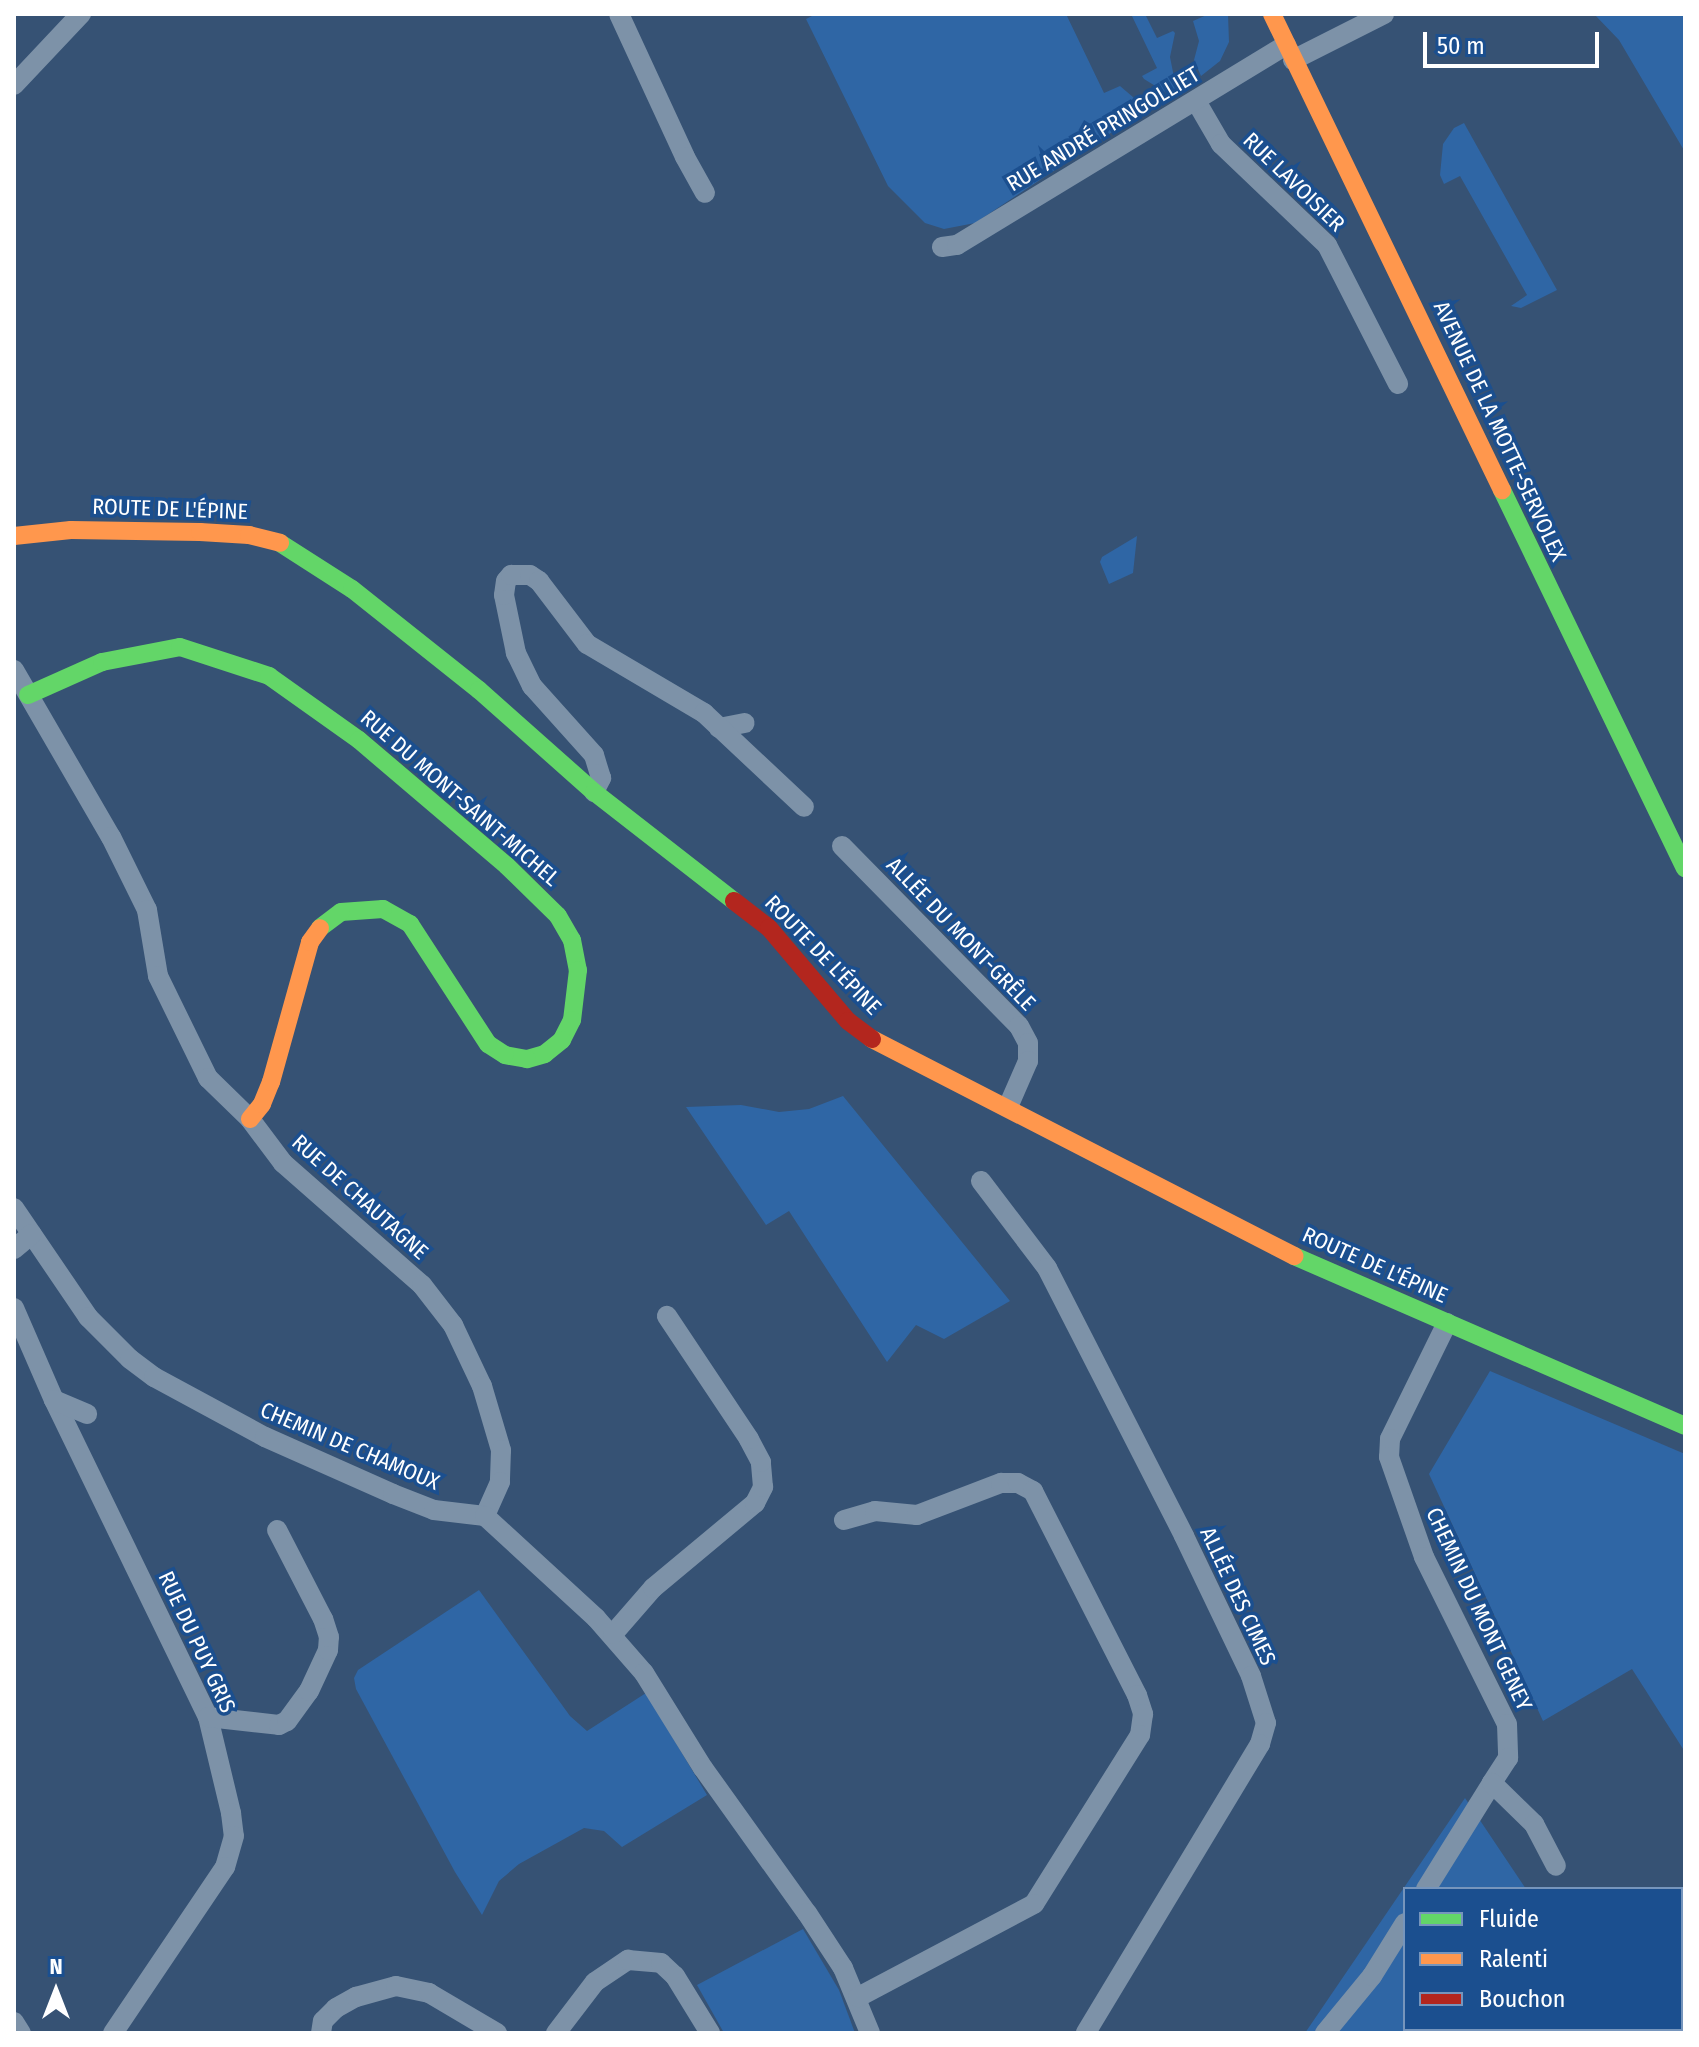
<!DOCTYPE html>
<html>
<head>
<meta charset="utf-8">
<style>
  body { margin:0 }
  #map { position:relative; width:1699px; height:2047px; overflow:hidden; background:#365274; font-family:"Fira Sans Condensed",sans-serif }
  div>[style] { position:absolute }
  .green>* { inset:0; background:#2f66a5 }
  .street>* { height:20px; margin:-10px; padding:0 10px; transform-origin:10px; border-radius:10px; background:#7d92a8 }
  .fast>* { height:18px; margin:-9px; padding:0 9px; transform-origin:9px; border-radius:9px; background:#63d668 }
  .slow>* { height:18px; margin:-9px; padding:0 9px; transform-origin:9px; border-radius:9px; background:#ff974d }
  .jam>* { height:18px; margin:-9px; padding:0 9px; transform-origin:9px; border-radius:9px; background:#b3261e }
  span { translate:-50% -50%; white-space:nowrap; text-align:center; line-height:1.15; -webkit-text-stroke:7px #1b4f8f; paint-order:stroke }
  .street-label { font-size:22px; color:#fff }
  .frame { position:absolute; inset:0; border:16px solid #fff; pointer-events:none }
  .legend { position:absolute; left:1403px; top:1887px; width:280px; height:144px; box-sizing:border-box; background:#1b4f8f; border:2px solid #7695bc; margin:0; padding:10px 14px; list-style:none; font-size:24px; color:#fff }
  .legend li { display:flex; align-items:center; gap:16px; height:40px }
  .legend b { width:40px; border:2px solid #7695bc }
  .north { position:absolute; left:16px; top:1951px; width:80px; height:80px; -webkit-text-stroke:6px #1b4f8f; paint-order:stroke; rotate:0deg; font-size:22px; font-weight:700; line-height:32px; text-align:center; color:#fff }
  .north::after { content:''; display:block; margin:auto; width:28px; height:36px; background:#fff; clip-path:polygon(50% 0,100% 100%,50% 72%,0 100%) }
  .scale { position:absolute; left:1423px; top:32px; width:176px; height:36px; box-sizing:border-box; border:4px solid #fff; border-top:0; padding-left:10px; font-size:24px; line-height:28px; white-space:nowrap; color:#fff; -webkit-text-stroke:6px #1b4f8f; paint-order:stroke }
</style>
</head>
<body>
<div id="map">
  <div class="green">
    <i style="clip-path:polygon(816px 14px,1066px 14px,1104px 93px,1120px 86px,1147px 109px,975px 223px,944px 229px,925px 223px,888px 186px,806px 19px)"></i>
    <i style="clip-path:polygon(1131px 14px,1145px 14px,1157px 38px,1173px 31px,1175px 33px,1170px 57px,1177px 92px,1170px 95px,1144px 79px,1142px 76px,1157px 68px)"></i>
    <i style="clip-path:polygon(1209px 14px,1228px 14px,1229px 42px,1220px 61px,1201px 76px,1194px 60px,1199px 41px,1193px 21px)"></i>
    <i style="clip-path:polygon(1594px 14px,1685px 14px,1685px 152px,1619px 40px)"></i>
    <i style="clip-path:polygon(1464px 123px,1557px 290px,1521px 308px,1511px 306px,1527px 295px,1460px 176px,1444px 184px,1440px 175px,1443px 144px,1454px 128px)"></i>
    <i style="clip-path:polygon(1137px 536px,1133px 573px,1109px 584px,1100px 562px,1102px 557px)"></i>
    <i style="clip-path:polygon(843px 1096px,1010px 1301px,944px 1339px,916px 1325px,887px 1362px,789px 1211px,766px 1225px,686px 1107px,741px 1105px,779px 1112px,809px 1109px)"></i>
    <i style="clip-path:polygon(1490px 1371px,1685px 1454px,1685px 1752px,1632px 1669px,1543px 1721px,1429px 1474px)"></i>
    <i style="clip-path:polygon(479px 1590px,570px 1716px,587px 1731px,646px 1693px,707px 1795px,622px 1847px,604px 1831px,584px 1828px,519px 1864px,499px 1881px,482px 1915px,455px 1872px,356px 1689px,354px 1678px,358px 1670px)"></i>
    <i style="clip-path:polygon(1465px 1798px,1526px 1889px,1405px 1889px,1405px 2029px,1608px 2029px,1611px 2033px,1305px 2033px)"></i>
    <i style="clip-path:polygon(803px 1929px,839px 1990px,855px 2033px,724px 2033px,697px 1985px)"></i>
  </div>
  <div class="street">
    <i style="left:619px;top:14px;width:157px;rotate:65.2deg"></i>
    <i style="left:685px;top:157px;width:41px;rotate:60.9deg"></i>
    <i style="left:1293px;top:60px;width:102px;rotate:-26.8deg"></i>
    <i style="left:14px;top:85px;width:98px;rotate:-46.7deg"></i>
    <i style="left:1196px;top:101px;width:50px;rotate:59.8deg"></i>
    <i style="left:1221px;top:144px;width:146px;rotate:43.6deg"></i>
    <i style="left:1327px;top:245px;width:156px;rotate:62.9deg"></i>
    <i style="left:942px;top:247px;width:15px;rotate:-8deg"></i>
    <i style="left:957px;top:245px;width:385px;rotate:-31.3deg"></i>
    <i style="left:14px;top:670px;width:193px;rotate:59.9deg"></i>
    <i style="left:111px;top:837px;width:81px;rotate:63.7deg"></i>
    <i style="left:147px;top:910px;width:67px;rotate:80.5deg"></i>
    <i style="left:158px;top:976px;width:114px;rotate:63.9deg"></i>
    <i style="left:208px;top:1078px;width:59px;rotate:44.3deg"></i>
    <i style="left:250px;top:1119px;width:55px;rotate:53.1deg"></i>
    <i style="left:283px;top:1163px;width:185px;rotate:41.3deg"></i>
    <i style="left:422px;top:1285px;width:51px;rotate:52.2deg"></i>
    <i style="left:453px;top:1325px;width:68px;rotate:64.6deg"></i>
    <i style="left:482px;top:1386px;width:67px;rotate:73.5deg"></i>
    <i style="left:501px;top:1450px;width:32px;rotate:92deg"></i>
    <i style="left:500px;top:1482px;width:37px;rotate:114deg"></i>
    <i style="left:719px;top:728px;width:26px;rotate:-11deg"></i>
    <i style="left:594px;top:792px;width:16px;rotate:-63deg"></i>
    <i style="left:601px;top:778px;width:24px;rotate:-107deg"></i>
    <i style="left:594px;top:755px;width:93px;rotate:-131.9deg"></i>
    <i style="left:532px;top:686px;width:37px;rotate:-116deg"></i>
    <i style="left:516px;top:653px;width:59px;rotate:-101.7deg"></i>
    <i style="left:504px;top:595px;width:14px;rotate:-82deg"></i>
    <i style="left:506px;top:581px;width:8px;rotate:-50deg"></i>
    <i style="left:511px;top:575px;width:19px"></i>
    <i style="left:530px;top:575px;width:11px;rotate:34deg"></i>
    <i style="left:539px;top:581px;width:79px;rotate:52.7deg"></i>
    <i style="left:587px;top:644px;width:136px;rotate:30.5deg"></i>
    <i style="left:704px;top:713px;width:137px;rotate:43.2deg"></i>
    <i style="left:842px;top:846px;width:252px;rotate:45.5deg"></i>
    <i style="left:1019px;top:1026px;width:19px;rotate:62deg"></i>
    <i style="left:1028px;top:1043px;width:18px;rotate:90deg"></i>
    <i style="left:1028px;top:1061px;width:50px;rotate:113.5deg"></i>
    <i style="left:981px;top:1181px;width:109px;rotate:52.8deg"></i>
    <i style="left:1047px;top:1268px;width:301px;rotate:62.9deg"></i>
    <i style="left:1184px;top:1536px;width:155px;rotate:64.4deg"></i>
    <i style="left:1251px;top:1676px;width:49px;rotate:72.3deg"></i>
    <i style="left:1266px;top:1723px;width:22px;rotate:106deg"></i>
    <i style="left:1260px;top:1744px;width:337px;rotate:121.1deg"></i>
    <i style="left:14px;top:1208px;width:132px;rotate:55.8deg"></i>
    <i style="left:88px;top:1317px;width:59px;rotate:45deg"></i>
    <i style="left:130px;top:1359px;width:30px;rotate:37deg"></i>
    <i style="left:154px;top:1377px;width:126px;rotate:28.4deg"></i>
    <i style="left:265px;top:1437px;width:140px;rotate:24deg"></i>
    <i style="left:393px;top:1494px;width:44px;rotate:21.3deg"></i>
    <i style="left:434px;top:1510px;width:51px;rotate:6.7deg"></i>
    <i style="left:485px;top:1516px;width:151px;rotate:42.6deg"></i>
    <i style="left:596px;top:1618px;width:73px;rotate:48.9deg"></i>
    <i style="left:644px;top:1673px;width:112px;rotate:58.2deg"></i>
    <i style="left:703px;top:1768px;width:178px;rotate:54.4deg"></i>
    <i style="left:807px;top:1913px;width:66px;rotate:56.8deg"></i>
    <i style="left:843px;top:1968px;width:70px;rotate:67.4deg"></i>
    <i style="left:14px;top:1249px;width:23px;rotate:-40deg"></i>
    <i style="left:14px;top:1308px;width:100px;rotate:66.5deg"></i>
    <i style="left:54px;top:1400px;width:352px;rotate:64.1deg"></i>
    <i style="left:208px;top:1717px;width:99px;rotate:76.5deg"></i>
    <i style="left:231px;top:1813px;width:23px;rotate:83deg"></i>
    <i style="left:234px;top:1836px;width:32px;rotate:106deg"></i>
    <i style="left:225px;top:1867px;width:200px;rotate:124deg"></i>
    <i style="left:1447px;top:1323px;width:129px;rotate:116.2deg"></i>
    <i style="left:1390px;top:1439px;width:18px;rotate:93deg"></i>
    <i style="left:1389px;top:1457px;width:106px;rotate:70.7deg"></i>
    <i style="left:1424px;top:1557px;width:186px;rotate:63.6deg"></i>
    <i style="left:1507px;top:1724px;width:34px;rotate:88deg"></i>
    <i style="left:1508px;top:1758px;width:30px;rotate:123deg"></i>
    <i style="left:54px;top:1400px;width:36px;rotate:23deg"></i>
    <i style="left:844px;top:1520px;width:32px;rotate:-16deg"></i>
    <i style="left:875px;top:1511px;width:42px;rotate:5.4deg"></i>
    <i style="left:917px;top:1515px;width:90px;rotate:-20.9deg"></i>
    <i style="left:1001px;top:1483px;width:17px"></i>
    <i style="left:1018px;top:1483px;width:17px;rotate:28deg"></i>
    <i style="left:1033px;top:1491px;width:229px;rotate:63deg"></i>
    <i style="left:1137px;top:1695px;width:20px;rotate:72deg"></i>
    <i style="left:1143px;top:1714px;width:21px;rotate:98deg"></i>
    <i style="left:1140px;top:1735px;width:199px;rotate:122.1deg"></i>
    <i style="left:1034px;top:1904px;width:199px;rotate:152.1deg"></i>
    <i style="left:613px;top:1634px;width:61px;rotate:-49deg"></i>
    <i style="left:653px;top:1588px;width:133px;rotate:-39.8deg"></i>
    <i style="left:755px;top:1503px;width:18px;rotate:-63deg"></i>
    <i style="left:763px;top:1487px;width:25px;rotate:-95deg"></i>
    <i style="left:761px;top:1462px;width:26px;rotate:-118deg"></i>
    <i style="left:749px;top:1439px;width:148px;rotate:-123.7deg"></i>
    <i style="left:208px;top:1717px;width:71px;rotate:6.4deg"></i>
    <i style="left:279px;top:1725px;width:9px;rotate:-27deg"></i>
    <i style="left:287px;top:1721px;width:37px;rotate:-54deg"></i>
    <i style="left:309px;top:1691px;width:45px;rotate:-65.1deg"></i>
    <i style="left:328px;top:1650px;width:13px;rotate:-86deg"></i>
    <i style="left:329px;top:1637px;width:19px;rotate:-108deg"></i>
    <i style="left:323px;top:1619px;width:100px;rotate:-117.3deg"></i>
    <i style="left:1426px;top:1889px;width:125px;rotate:-58.1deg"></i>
    <i style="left:1492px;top:1783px;width:59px;rotate:44.3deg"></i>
    <i style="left:1534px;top:1824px;width:47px;rotate:62.4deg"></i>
    <i style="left:14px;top:2022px;width:13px;rotate:58deg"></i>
    <i style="left:321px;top:2033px;width:12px;rotate:-81deg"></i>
    <i style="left:323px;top:2021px;width:18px;rotate:-45deg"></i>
    <i style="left:336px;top:2008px;width:23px;rotate:-29deg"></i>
    <i style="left:356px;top:1997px;width:41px;rotate:-15.4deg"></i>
    <i style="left:396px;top:1986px;width:34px;rotate:12deg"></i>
    <i style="left:429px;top:1993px;width:79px;rotate:30.5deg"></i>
    <i style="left:556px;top:2033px;width:64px;rotate:-52.6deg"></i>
    <i style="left:595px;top:1982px;width:40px;rotate:-34deg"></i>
    <i style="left:628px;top:1960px;width:33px;rotate:5deg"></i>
    <i style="left:661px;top:1963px;width:19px;rotate:43deg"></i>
    <i style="left:675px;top:1976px;width:67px;rotate:58.4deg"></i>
    <i style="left:1325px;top:2033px;width:74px;rotate:-50.5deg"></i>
    <i style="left:1372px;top:1976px;width:62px;rotate:-58.1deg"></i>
  </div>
  <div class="fast">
    <i style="left:1502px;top:490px;width:420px;rotate:64.2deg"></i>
    <i style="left:280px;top:543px;width:85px;rotate:32.6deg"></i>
    <i style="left:352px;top:589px;width:162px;rotate:38.5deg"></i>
    <i style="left:479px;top:690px;width:154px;rotate:41.6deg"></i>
    <i style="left:594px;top:792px;width:177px;rotate:37.9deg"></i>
    <i style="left:28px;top:695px;width:81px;rotate:-24deg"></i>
    <i style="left:102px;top:662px;width:79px;rotate:-10.9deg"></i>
    <i style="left:180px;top:647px;width:94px;rotate:18deg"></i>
    <i style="left:269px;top:676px;width:110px;rotate:35.4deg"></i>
    <i style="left:359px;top:740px;width:194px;rotate:40.4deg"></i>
    <i style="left:507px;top:866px;width:71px;rotate:44.4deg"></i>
    <i style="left:558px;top:916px;width:28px;rotate:60deg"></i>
    <i style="left:572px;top:940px;width:31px;rotate:79deg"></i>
    <i style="left:578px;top:970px;width:50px;rotate:96.8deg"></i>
    <i style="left:572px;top:1020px;width:22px;rotate:117deg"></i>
    <i style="left:562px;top:1040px;width:22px;rotate:141deg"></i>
    <i style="left:545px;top:1054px;width:19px;rotate:164deg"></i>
    <i style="left:527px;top:1059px;width:22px;rotate:-170deg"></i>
    <i style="left:505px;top:1055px;width:20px;rotate:-147deg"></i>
    <i style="left:488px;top:1044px;width:143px;rotate:-123deg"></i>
    <i style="left:410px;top:924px;width:31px;rotate:-151deg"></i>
    <i style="left:383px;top:909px;width:42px;rotate:175.9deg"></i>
    <i style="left:341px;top:912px;width:26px;rotate:143deg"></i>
    <i style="left:1294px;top:1256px;width:426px;rotate:23.5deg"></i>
  </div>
  <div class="slow">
    <i style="left:1272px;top:14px;width:529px;rotate:64.21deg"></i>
    <i style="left:14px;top:536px;width:57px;rotate:-6deg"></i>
    <i style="left:71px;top:530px;width:129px;rotate:0.9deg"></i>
    <i style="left:200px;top:532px;width:49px;rotate:3.5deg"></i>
    <i style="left:249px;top:535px;width:32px;rotate:14deg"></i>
    <i style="left:872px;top:1039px;width:475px;rotate:27.2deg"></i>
    <i style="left:250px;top:1119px;width:19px;rotate:-51deg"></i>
    <i style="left:262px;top:1104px;width:24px;rotate:-68deg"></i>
    <i style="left:271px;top:1082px;width:145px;rotate:-74.4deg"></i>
    <i style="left:310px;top:942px;width:17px;rotate:-54deg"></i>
  </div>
  <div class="jam">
    <i style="left:734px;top:901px;width:44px;rotate:37.6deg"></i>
    <i style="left:769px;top:928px;width:122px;rotate:49.7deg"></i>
    <i style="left:848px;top:1021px;width:30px;rotate:37deg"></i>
  </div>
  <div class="street-label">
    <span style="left:1103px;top:129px;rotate:-31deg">RUE ANDRÉ PRINGOLLIET</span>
    <span style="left:1294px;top:182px;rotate:44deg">RUE LAVOISIER</span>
    <span style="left:1500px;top:431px;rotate:65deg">AVENUE DE LA MOTTE-SERVOLEX</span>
    <span style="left:170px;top:509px;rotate:2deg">ROUTE DE L'ÉPINE</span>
    <span style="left:460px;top:798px;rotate:41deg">RUE DU MONT-SAINT-MICHEL</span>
    <span style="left:961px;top:934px;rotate:46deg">ALLÉE DU MONT-GRÊLE</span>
    <span style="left:823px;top:955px;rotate:46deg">ROUTE DE L'ÉPINE</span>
    <span style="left:360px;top:1197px;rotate:42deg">RUE DE CHAUTAGNE</span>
    <span style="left:1375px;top:1265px;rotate:24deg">ROUTE DE L'ÉPINE</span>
    <span style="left:350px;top:1446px;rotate:23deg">CHEMIN DE CHAMOUX</span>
    <span style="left:1238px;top:1596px;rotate:65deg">ALLÉE DES CIMES</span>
    <span style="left:1479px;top:1609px;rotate:65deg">CHEMIN DU MONT GENEY</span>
    <span style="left:197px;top:1642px;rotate:65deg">RUE DU PUY GRIS</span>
  </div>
  <div class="frame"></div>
  <ul class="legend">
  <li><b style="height:10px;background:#63d668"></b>Fluide</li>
  <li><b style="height:10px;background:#ff974d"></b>Ralenti</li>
  <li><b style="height:10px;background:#b3261e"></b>Bouchon</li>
  </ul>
  <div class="north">N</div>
  <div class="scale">50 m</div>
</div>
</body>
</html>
